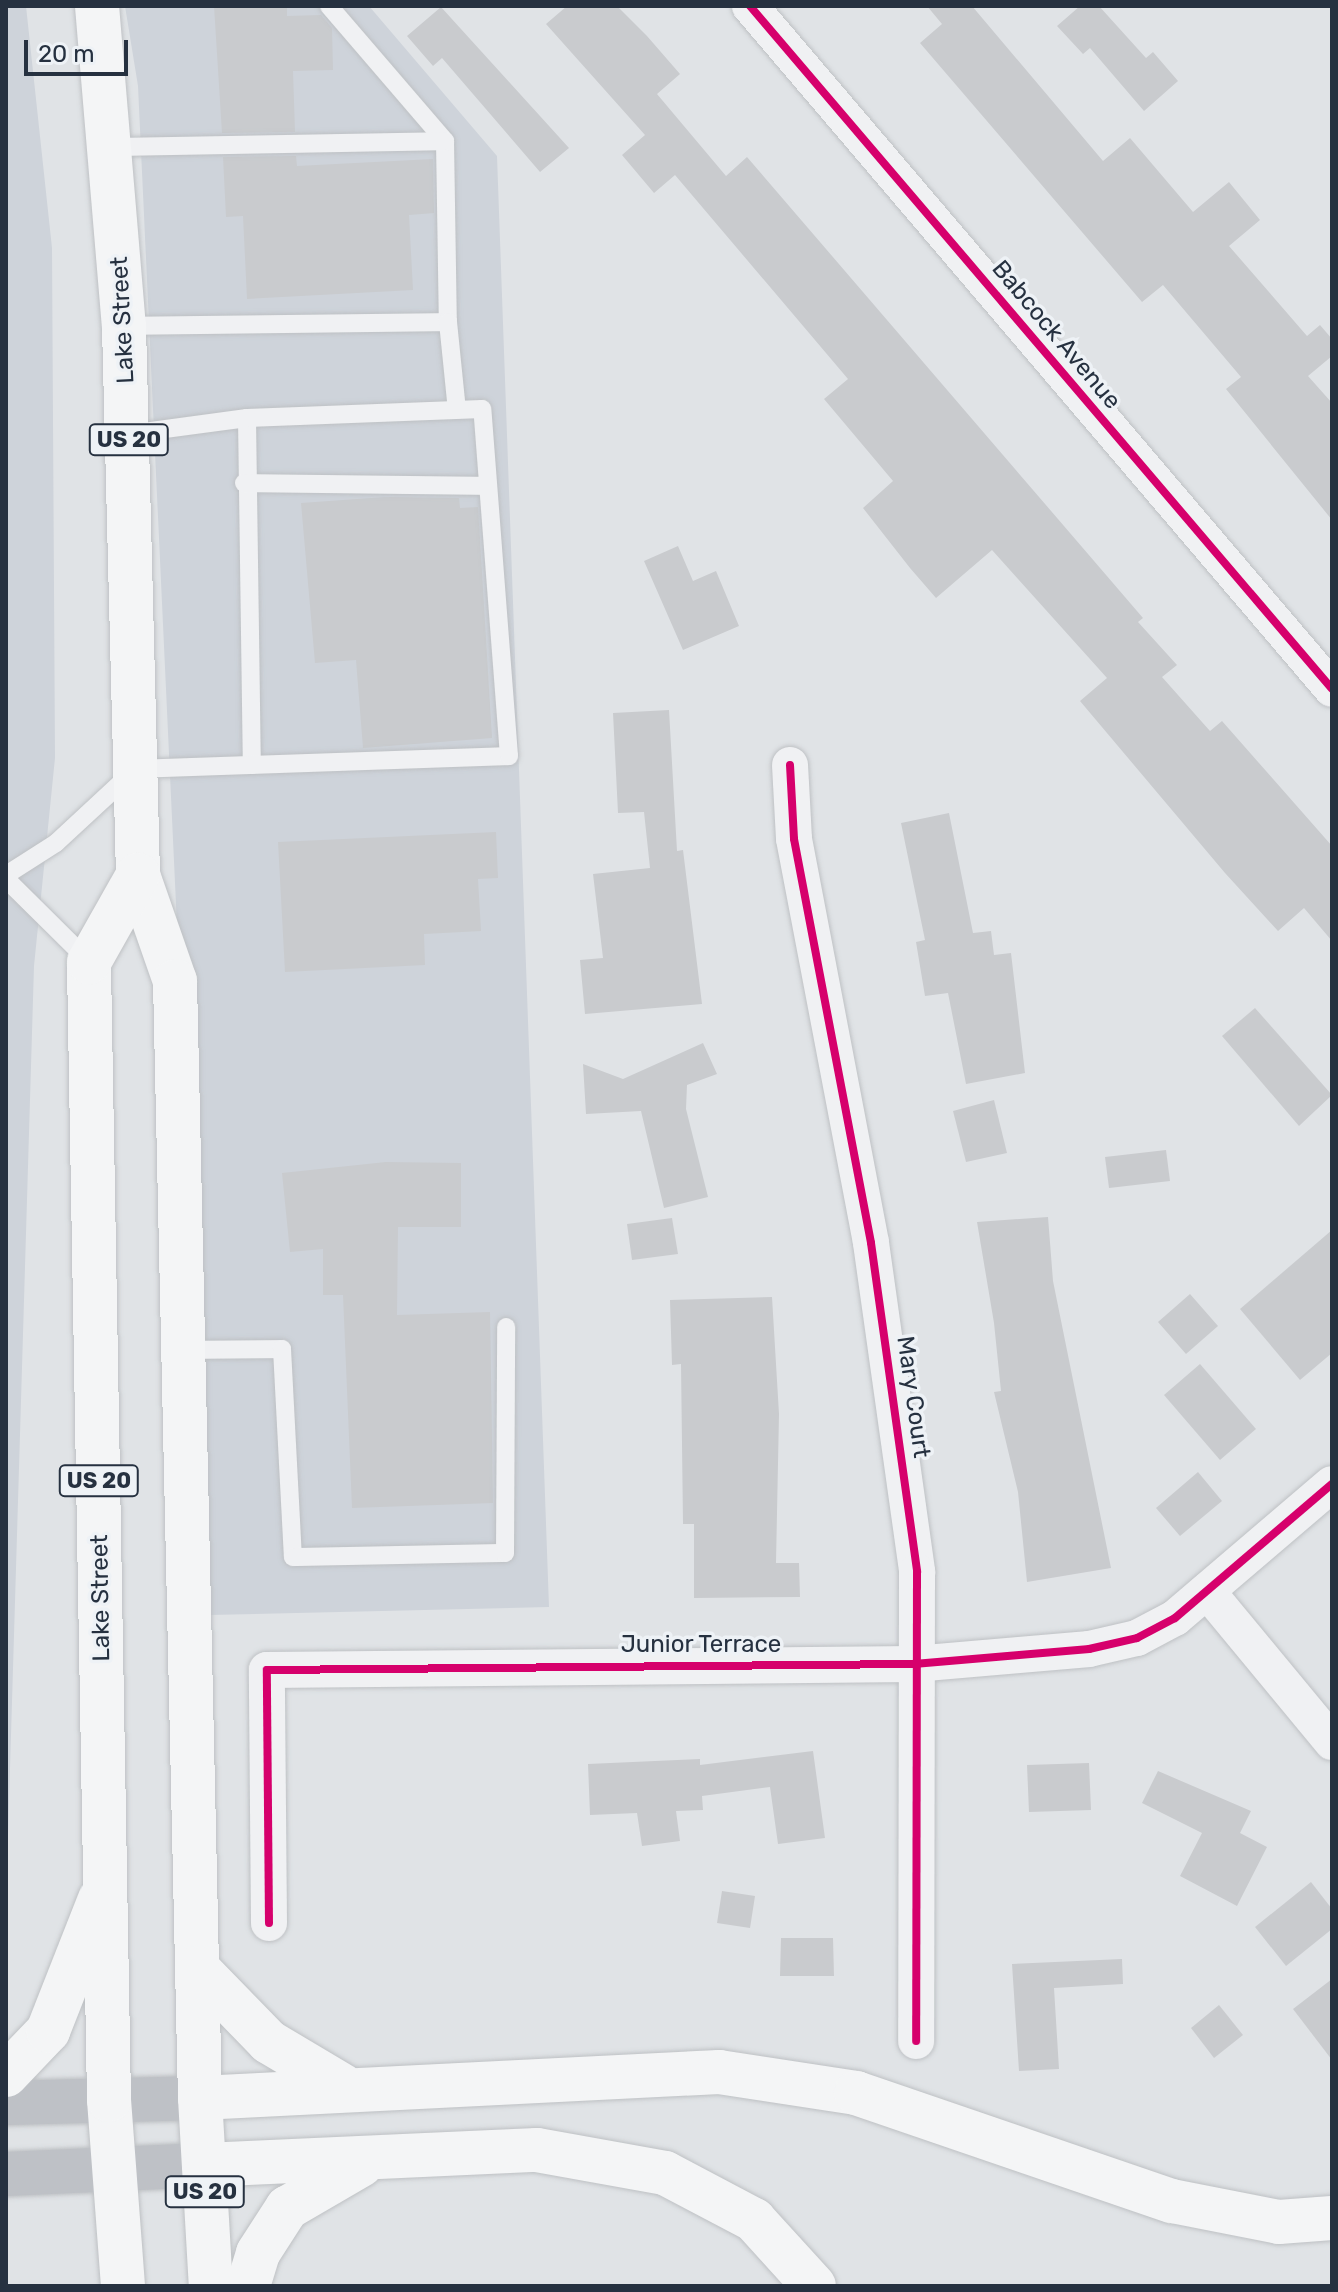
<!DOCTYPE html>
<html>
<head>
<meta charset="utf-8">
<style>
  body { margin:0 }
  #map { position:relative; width:1338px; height:2292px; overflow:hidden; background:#e0e3e6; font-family:Rubik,sans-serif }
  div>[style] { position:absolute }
  .built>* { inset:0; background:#ced3da }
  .building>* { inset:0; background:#c9cbce }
  .roads { filter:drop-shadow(0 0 2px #bec1c4) drop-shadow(0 0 2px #bec1c4) }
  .service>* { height:18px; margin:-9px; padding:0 9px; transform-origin:9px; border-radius:9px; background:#f0f1f3 }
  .minor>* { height:36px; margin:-18px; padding:0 18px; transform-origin:18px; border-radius:18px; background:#f0f1f3 }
  .secondary>* { height:44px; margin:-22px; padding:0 22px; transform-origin:22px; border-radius:22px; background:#bec1c6 }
  .primary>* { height:44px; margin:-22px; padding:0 22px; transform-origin:22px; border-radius:22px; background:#f4f5f6 }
  .trunk>* { height:44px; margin:-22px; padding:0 22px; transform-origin:22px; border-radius:22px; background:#f4f5f6 }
  .cycleway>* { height:8px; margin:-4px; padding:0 4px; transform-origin:4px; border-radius:4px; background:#d6006c }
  span { translate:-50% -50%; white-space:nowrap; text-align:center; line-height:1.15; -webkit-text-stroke:7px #eef2f6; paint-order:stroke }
  .shield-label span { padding:2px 6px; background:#eef2f6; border:2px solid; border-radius:6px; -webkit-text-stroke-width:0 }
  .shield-label { font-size:22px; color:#263140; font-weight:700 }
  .street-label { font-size:24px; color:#263140 }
  .frame { position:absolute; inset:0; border:8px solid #263140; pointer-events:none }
  .scale { position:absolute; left:24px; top:40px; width:104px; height:36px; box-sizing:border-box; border:4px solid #263140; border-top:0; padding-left:10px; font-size:24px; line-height:28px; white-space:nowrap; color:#263140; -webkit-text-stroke:6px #eef2f6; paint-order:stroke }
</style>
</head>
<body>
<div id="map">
  <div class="built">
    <i style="clip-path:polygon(6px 6px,26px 6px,52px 248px,55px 758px,34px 966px,6px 1903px)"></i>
    <i style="clip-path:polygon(125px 6px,369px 6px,497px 156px,549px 1607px,209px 1615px,138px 86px)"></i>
  </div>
  <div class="building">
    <i style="clip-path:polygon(214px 6px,287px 6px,287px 16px,321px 15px,332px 28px,333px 70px,293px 71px,295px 132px,222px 133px)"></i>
    <i style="clip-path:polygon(567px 6px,617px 6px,647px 36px,680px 74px,657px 94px,726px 176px,747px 157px,1143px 618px,1138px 622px,1177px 665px,1162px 677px,1210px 731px,1222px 721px,1332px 846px,1332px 941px,1304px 908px,1278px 931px,1225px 873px,1080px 701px,1107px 678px,992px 550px,936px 598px,910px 568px,863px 508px,893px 481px,824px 399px,848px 379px,675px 175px,654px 193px,622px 155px,645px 135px,546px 24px)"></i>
    <i style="clip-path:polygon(927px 6px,972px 6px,1103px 161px,1130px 138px,1193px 212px,1229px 182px,1260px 220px,1229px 246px,1307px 336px,1320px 325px,1332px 339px,1332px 356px,1308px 376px,1332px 403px,1332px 520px,1226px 389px,1241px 377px,1163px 285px,1142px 302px,920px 43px,942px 24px)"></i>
    <i style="clip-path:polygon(1080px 6px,1099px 6px,1146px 58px,1153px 52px,1178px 81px,1144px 111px,1090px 48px,1083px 54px,1057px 26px)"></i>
    <i style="clip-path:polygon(441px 7px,569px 148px,540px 172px,442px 58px,433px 66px,407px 36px)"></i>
    <i style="clip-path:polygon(296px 156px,297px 166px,433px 159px,434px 213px,409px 215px,413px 290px,247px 299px,243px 216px,226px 217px,223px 157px)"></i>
    <i style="clip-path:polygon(385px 497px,459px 498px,460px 508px,478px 507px,492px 738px,363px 748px,356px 660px,315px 663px,301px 503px)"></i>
    <i style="clip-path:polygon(678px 546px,693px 581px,716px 571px,739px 626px,683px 650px,644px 561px)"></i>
    <i style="clip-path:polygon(669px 710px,677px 851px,683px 850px,702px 1004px,585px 1014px,580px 960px,603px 958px,593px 874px,650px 868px,644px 812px,618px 813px,613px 713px)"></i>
    <i style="clip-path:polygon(949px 813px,973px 933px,991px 931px,994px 955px,1011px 953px,1025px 1073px,966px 1084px,948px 993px,925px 996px,916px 942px,925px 940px,901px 823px)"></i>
    <i style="clip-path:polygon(496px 832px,498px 878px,478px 879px,481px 931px,424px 934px,425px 965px,285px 972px,278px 842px)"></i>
    <i style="clip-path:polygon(1255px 1008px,1332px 1095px,1299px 1126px,1222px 1036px)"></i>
    <i style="clip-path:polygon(703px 1043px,717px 1074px,687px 1085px,686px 1109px,708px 1197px,664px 1208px,641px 1111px,586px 1114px,583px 1064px,623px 1079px)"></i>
    <i style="clip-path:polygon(994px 1100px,1007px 1153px,966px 1162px,953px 1111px)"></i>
    <i style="clip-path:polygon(1166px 1150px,1170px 1181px,1109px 1188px,1105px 1157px)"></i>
    <i style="clip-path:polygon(386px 1162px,461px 1163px,461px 1227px,398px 1227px,397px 1315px,490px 1312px,493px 1503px,352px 1508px,343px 1295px,323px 1295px,323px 1249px,290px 1252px,282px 1173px)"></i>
    <i style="clip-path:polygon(1048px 1217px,1053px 1281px,1111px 1568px,1027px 1582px,1018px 1492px,994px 1392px,1001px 1391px,994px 1323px,977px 1222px)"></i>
    <i style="clip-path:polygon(672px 1218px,678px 1254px,632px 1260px,627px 1224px)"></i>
    <i style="clip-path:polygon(1332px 1230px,1332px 1353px,1300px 1380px,1240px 1309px)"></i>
    <i style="clip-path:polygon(1190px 1294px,1218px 1326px,1186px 1354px,1158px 1322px)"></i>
    <i style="clip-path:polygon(772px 1297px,779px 1414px,776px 1563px,799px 1563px,800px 1597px,694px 1598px,694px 1524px,683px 1524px,681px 1364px,672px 1365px,670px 1300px)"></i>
    <i style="clip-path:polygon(1200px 1364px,1256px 1429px,1220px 1460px,1164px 1395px)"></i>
    <i style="clip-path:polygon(1198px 1472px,1222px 1501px,1180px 1536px,1156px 1508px)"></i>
    <i style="clip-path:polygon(813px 1751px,825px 1838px,778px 1844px,770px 1787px,702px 1796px,703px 1810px,676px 1811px,680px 1841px,642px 1846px,637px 1813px,590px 1815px,588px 1764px,700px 1759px,700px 1765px)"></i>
    <i style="clip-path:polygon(1089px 1763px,1091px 1810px,1029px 1812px,1027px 1765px)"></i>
    <i style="clip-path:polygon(1158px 1771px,1251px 1811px,1240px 1833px,1267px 1847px,1237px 1906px,1180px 1876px,1202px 1833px,1142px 1803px)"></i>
    <i style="clip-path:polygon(1311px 1882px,1332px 1909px,1332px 1929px,1286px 1966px,1255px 1927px)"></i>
    <i style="clip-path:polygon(722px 1891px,755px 1896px,750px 1928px,717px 1923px)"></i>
    <i style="clip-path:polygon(781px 1938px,833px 1938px,834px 1976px,780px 1976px)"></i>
    <i style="clip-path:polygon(1122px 1959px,1123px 1984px,1054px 1988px,1059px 2069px,1019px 2071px,1012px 1964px)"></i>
    <i style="clip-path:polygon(1332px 1979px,1332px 2060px,1293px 2009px)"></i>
    <i style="clip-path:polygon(1219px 2005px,1243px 2035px,1214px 2058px,1191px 2028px)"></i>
  </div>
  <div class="roads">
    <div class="service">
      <i style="left:329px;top:6px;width:178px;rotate:49.3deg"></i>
      <i style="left:445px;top:141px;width:181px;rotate:89.1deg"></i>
      <i style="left:111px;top:147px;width:334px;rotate:-1deg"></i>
      <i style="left:124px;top:326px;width:324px;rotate:-0.7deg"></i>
      <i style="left:448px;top:322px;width:88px;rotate:84.2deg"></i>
      <i style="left:247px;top:418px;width:347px;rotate:89.2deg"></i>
      <i style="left:244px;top:483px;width:244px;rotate:0.7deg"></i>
      <i style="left:6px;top:875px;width:59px;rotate:-32.6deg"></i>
      <i style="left:56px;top:843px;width:109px;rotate:-42.8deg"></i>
      <i style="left:136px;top:769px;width:373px;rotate:-2deg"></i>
      <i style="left:509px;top:756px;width:348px;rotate:-94.4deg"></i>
      <i style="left:482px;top:409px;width:235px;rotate:177.8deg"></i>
      <i style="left:247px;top:418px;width:119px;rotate:172.3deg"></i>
      <i style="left:6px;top:879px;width:117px;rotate:44.7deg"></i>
      <i style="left:184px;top:1350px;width:98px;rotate:-0.6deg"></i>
      <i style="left:282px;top:1349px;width:208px;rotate:87deg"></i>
      <i style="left:293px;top:1557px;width:212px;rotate:-1.1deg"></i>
      <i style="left:505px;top:1553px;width:226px;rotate:-89.7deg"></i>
    </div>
    <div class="minor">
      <i style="left:750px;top:6px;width:897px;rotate:49.56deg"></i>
      <i style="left:790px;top:765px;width:74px;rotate:86.9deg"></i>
      <i style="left:794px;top:839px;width:411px;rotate:79.2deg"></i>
      <i style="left:871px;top:1243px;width:332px;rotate:82deg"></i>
      <i style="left:917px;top:1572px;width:469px;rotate:90.1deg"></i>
      <i style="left:1207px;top:1591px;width:196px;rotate:50.4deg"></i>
      <i style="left:269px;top:1923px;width:253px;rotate:-90.5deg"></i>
      <i style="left:267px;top:1670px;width:647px;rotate:-0.53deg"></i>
      <i style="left:914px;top:1664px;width:176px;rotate:-4.9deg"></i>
      <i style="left:1089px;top:1649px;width:49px;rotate:-12.9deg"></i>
      <i style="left:1137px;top:1638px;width:43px;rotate:-27.8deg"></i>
      <i style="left:1175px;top:1618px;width:206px;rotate:-40.5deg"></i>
    </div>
    <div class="secondary">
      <i style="left:6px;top:2103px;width:194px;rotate:-1.5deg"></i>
      <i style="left:6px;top:2174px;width:198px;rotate:-2.6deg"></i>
    </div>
    <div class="primary">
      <i style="left:97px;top:6px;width:321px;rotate:85.2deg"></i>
      <i style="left:124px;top:326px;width:549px;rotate:88.54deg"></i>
      <i style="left:138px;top:875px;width:112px;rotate:70.8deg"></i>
      <i style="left:175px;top:981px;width:1117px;rotate:88.72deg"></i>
      <i style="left:200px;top:2098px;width:188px;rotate:86.7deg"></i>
      <i style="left:6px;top:2075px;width:61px;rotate:-46.3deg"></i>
      <i style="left:48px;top:2031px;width:142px;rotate:-68.5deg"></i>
      <i style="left:123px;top:2286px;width:187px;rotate:-94.3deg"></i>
      <i style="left:109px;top:2100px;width:1138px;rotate:-91.01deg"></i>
      <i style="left:89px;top:962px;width:100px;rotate:-60.6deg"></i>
    </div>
    <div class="trunk">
      <i style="left:197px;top:1968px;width:103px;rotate:45.8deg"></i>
      <i style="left:269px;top:2042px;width:86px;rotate:30.7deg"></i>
      <i style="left:200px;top:2098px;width:520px;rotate:-2.87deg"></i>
      <i style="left:719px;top:2072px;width:139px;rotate:8.7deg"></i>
      <i style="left:856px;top:2093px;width:334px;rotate:18.9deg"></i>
      <i style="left:1172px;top:2201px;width:109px;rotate:11.1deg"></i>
      <i style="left:1279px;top:2222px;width:53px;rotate:-4.3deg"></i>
      <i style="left:204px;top:2165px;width:333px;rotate:-2.6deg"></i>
      <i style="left:537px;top:2150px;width:130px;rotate:10.2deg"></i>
      <i style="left:665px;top:2173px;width:101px;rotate:27.8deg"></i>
      <i style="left:754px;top:2220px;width:89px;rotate:47.7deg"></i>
      <i style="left:248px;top:2286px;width:34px;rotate:-73deg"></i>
      <i style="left:258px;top:2253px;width:54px;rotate:-57.2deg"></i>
      <i style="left:287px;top:2208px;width:86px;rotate:-30.2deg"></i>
    </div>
  </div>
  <div class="cycleway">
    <i style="left:750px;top:6px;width:897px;rotate:49.56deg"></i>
    <i style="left:790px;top:765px;width:74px;rotate:86.9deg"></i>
    <i style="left:794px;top:839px;width:411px;rotate:79.2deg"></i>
    <i style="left:871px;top:1243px;width:332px;rotate:82deg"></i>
    <i style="left:917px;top:1572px;width:469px;rotate:90.1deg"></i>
    <i style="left:269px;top:1923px;width:253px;rotate:-90.5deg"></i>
    <i style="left:267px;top:1670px;width:647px;rotate:-0.53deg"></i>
    <i style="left:914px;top:1664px;width:176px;rotate:-4.9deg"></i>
    <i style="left:1089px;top:1649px;width:49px;rotate:-12.9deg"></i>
    <i style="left:1137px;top:1638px;width:43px;rotate:-27.8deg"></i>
    <i style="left:1175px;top:1618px;width:206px;rotate:-40.5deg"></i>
  </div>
  <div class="shield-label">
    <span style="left:129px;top:440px">US 20</span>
    <span style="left:99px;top:1481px">US 20</span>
    <span style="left:205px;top:2192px">US 20</span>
  </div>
  <div class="street-label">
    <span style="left:123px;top:320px;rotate:-93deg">Lake Street</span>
    <span style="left:1056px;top:335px;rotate:50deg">Babcock Avenue</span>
    <span style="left:913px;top:1397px;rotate:82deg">Mary Court</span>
    <span style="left:101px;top:1598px;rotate:-91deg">Lake Street</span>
    <span style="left:701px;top:1645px">Junior Terrace</span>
  </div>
  <div class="frame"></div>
  <div class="scale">20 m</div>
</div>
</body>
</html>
